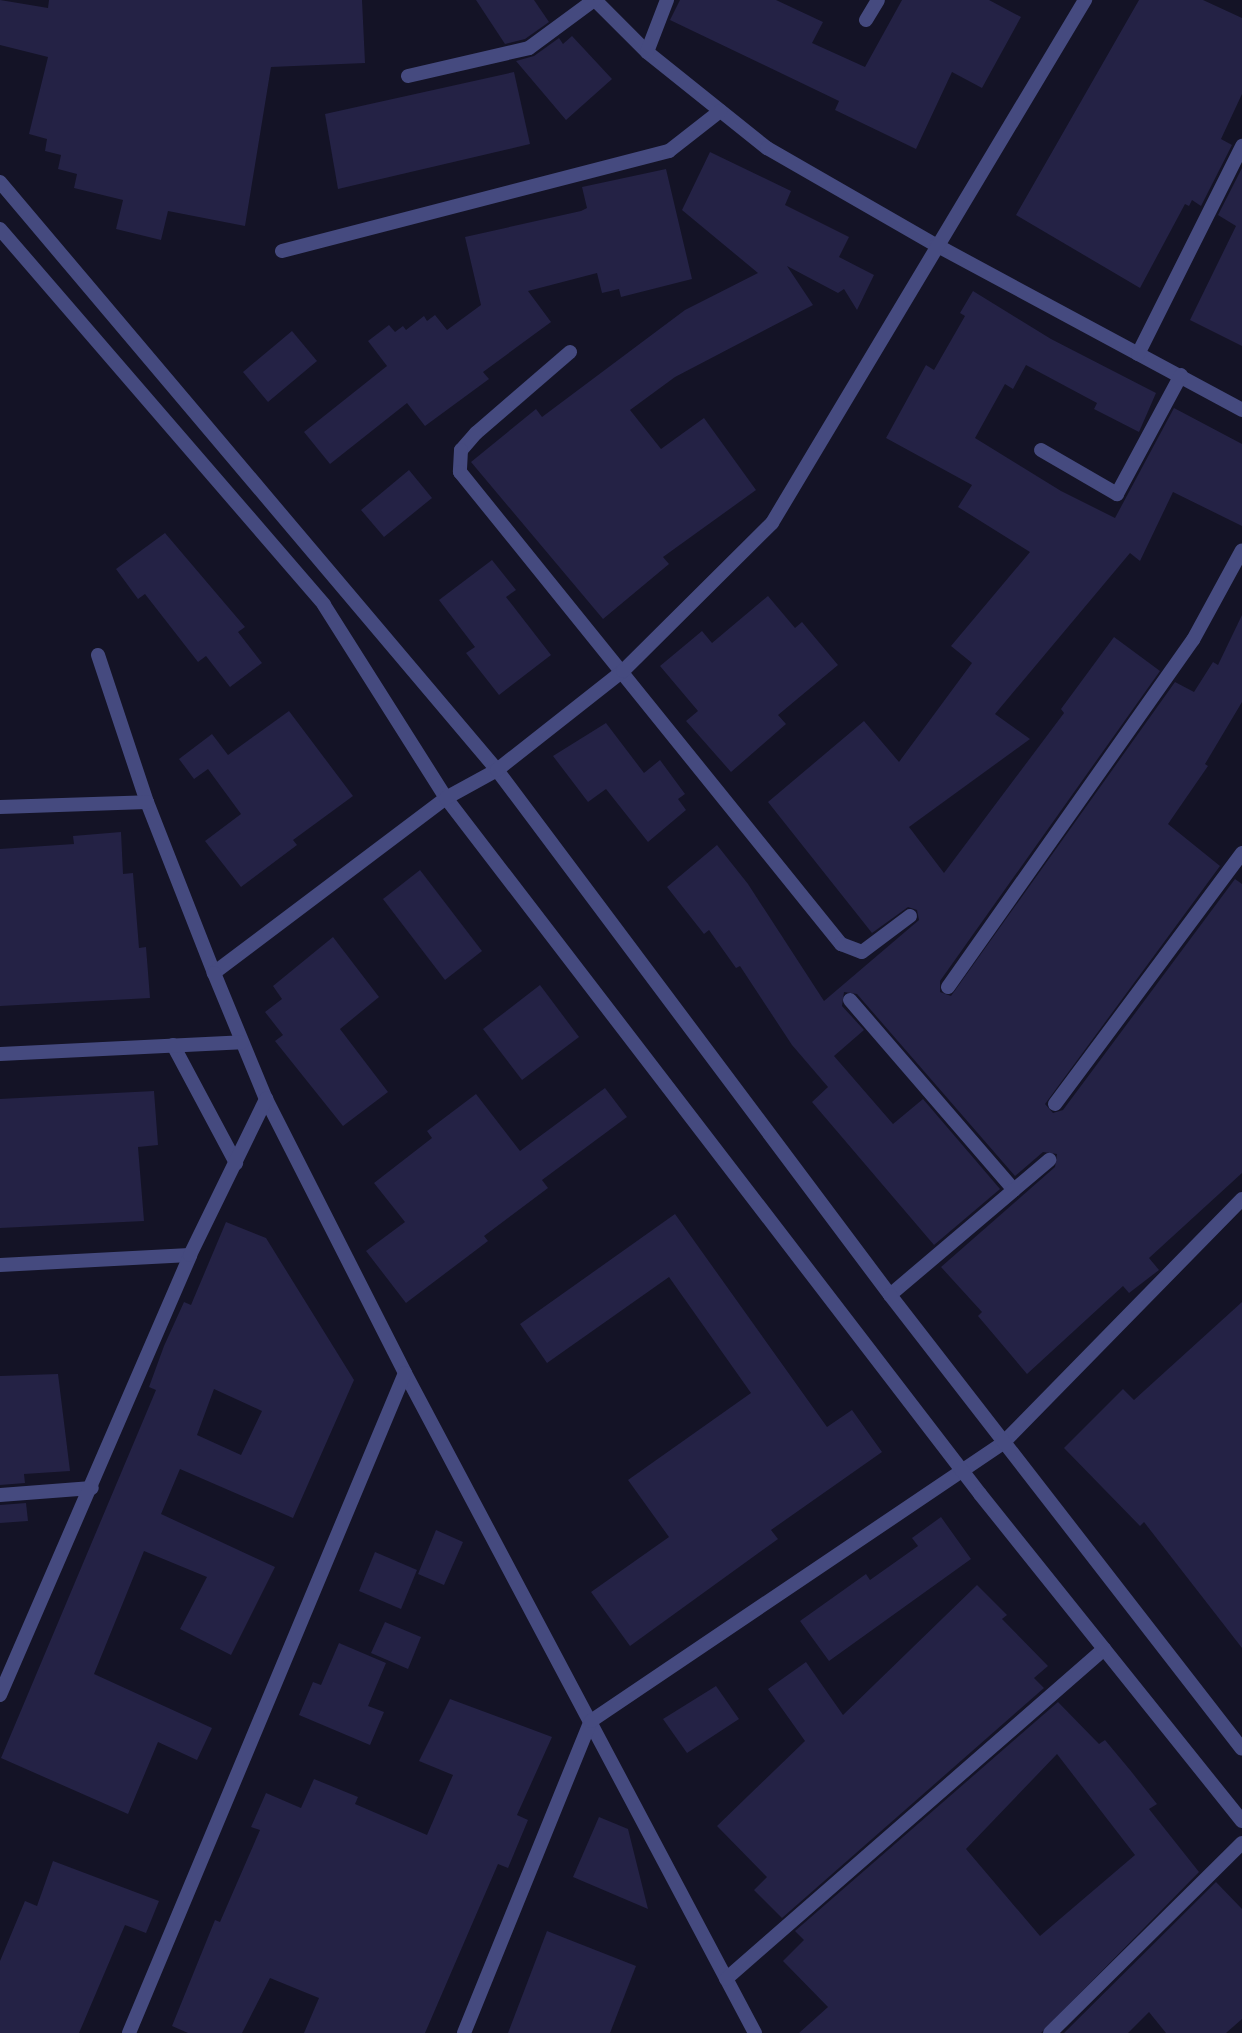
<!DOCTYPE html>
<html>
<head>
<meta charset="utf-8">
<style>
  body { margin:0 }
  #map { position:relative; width:1242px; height:2033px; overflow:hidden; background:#141326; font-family:"Varela Round",sans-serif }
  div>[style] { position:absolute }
  .building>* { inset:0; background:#242245 }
  .minor>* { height:14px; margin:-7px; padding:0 7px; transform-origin:7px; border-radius:7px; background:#454a7f }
  .tertiary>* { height:14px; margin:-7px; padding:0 7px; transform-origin:7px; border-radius:7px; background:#454a7f }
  span { translate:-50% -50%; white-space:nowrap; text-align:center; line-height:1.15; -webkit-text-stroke:7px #141326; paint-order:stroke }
</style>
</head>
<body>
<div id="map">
  <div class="building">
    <i style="clip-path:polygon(0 0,48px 8px,49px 0,362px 0,365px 63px,271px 67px,245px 226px,168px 211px,161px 240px,116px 229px,123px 200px,74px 188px,77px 174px,58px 169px,61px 155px,45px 151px,47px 139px,29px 134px,48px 57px,0 45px)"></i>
    <i style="clip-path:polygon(476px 0,534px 0,549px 22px,525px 39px,505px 44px)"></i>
    <i style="clip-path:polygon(680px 0,776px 0,823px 22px,812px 43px,865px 67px,902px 0,989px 0,1021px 17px,982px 88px,952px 72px,916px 149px,835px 110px,839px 101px,670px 20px)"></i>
    <i style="clip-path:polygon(1139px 0,1203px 0,1242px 18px,1242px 94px,1221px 139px,1232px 145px,1201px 206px,1192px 200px,1189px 206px,1185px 204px,1140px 288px,1016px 215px)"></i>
    <i style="clip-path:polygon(572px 36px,612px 79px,566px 120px,516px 61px,534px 56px,559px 38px,563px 44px)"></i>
    <i style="clip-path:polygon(514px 72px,530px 144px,338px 189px,325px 114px)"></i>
    <i style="clip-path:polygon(710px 152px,791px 191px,785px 205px,849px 237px,839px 257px,874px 275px,857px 310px,844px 289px,838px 293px,787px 266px,813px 305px,675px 377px,630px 410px,661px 449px,704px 418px,756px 490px,663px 557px,669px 564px,603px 619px,471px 462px,536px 409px,542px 417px,685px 310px,758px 273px,682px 210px)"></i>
    <i style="clip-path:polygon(1242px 168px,1242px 346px,1190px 320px,1236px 226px,1218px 215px)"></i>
    <i style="clip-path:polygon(666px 169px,692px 279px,621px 297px,619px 289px,602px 293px,597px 273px,528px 291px,551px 322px,483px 372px,489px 379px,425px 426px,407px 403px,330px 464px,304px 432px,387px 366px,368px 341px,389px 325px,395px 332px,403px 326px,406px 330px,424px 316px,427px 321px,435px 315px,447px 330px,481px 305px,465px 237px,581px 211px,587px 208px,582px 187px)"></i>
    <i style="clip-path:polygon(973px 291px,1051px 339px,1156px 393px,1139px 432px,1094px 409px,1097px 403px,1026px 365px,1013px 389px,1005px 384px,975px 438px,1061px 491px,1115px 518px,1174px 408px,1242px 444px,1242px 526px,1173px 492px,1140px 561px,1130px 553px,995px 714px,1030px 739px,909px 827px,944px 873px,1064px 713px,1061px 709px,1114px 637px,1160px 671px,940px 981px,940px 992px,951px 996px,1175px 682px,1194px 692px,1213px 662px,1218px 665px,1242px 615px,1242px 702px,1205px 764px,1208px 766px,1168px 824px,1220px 866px,1045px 1104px,1053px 1113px,1063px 1110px,1235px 879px,1242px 884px,1242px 1173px,1149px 1258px,1159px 1270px,1129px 1293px,1123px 1286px,1027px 1374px,978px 1316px,982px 1312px,941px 1267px,1055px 1167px,1057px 1154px,1043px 1152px,1015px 1176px,857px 994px,844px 992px,842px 1006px,864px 1030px,834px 1056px,893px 1124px,923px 1099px,1000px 1189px,934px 1245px,812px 1102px,828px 1087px,792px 1045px,740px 966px,736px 968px,709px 930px,704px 934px,667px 887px,717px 845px,748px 884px,824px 1001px,919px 920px,917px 910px,908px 907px,872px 933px,768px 802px,864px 721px,899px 762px,972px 663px,951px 646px,1030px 552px,958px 507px,972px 485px,886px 438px,926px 365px,934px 370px,965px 316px,960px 313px)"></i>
    <i style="clip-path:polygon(292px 331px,317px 361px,268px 402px,243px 372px)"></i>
    <i style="clip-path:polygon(409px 470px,432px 498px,384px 537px,361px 510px)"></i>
    <i style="clip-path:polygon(165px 533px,245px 627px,238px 632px,262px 663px,230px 687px,206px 656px,198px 662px,145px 594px,138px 599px,116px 569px)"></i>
    <i style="clip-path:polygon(492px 560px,516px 590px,506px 597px,551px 655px,499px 695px,466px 653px,475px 647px,439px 600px)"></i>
    <i style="clip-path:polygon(768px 596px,795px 628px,802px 622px,838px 665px,778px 715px,786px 724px,731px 772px,686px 721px,698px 711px,660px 666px,702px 631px,712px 643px)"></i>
    <i style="clip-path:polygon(289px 711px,353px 796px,293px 840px,297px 845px,241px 887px,205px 841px,241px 814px,208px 769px,194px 779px,179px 759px,212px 734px,228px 755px)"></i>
    <i style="clip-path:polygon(606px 723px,644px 773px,660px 760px,685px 794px,678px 799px,686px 810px,648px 842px,606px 789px,588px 802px,553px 756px)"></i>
    <i style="clip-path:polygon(121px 832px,123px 874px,133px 873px,139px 948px,146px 947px,150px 998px,0 1006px,0 849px,74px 844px,73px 836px)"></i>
    <i style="clip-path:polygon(420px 870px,482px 951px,445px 980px,383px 899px)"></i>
    <i style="clip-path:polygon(333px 937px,379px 997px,340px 1029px,388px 1092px,343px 1126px,275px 1041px,283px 1035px,265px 1012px,282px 999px,273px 986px)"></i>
    <i style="clip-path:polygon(540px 985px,579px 1037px,522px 1080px,483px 1029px)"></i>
    <i style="clip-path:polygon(605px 1088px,627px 1117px,542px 1180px,548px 1188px,484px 1236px,488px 1241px,406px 1303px,366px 1251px,405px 1222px,374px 1183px,432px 1138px,427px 1131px,476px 1094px,520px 1151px)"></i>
    <i style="clip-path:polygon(154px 1091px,158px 1145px,138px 1147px,144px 1221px,0 1228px,0 1099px)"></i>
    <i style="clip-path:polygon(675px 1214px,827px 1427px,852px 1410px,882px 1452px,771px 1530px,778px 1539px,630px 1646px,591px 1592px,669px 1537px,628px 1480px,751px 1393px,669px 1277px,547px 1363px,520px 1324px)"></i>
    <i style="clip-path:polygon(evenodd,226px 1222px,266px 1238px,354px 1380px,293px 1518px,180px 1469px,161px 1514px,275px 1567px,231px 1655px,180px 1629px,207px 1577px,144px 1551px,94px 1674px,212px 1728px,197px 1760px,158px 1742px,128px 1814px,1px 1758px,156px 1390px,149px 1387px,164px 1346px,184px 1302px,191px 1305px,226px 1222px,214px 1389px,262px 1411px,241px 1455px,197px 1435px,214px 1389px)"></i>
    <i style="clip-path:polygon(1242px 1302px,1242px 1648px,1144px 1522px,1140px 1526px,1064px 1448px,1123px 1389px,1134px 1400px)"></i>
    <i style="clip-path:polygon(58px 1374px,70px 1471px,24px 1474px,25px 1483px,0 1485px,0 1376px)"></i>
    <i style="clip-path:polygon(26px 1503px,28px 1521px,0 1523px,0 1505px)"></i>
    <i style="clip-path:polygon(941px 1517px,971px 1559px,829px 1661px,800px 1621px,866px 1574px,870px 1580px,918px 1546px,912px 1538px)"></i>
    <i style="clip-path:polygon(436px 1530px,463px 1542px,444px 1585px,418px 1574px)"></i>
    <i style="clip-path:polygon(375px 1552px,417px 1570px,401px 1609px,359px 1591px)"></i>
    <i style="clip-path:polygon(977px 1585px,1007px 1615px,1002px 1619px,1048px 1666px,1034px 1678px,1044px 1688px,782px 1918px,754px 1890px,767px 1877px,717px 1826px,805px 1741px,768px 1689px,806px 1662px,843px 1715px)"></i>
    <i style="clip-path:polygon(385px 1622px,421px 1637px,408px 1669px,371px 1653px)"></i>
    <i style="clip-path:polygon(339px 1643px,386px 1663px,368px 1706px,384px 1712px,370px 1745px,299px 1715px,313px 1682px,321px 1685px)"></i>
    <i style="clip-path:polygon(716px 1686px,739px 1719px,687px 1753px,663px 1719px)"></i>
    <i style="clip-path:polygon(450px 1699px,552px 1737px,517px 1815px,528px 1820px,508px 1868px,498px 1864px,425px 2033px,304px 2033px,319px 1998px,270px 1978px,242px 2033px,188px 2033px,172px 2026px,215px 1920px,220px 1922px,260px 1830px,251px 1827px,266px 1793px,301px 1808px,314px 1779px,358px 1797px,355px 1804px,427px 1835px,453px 1775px,419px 1761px)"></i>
    <i style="clip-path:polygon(evenodd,1058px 1702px,1099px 1744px,1105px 1740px,1130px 1770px,1157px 1804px,1149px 1809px,1199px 1872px,1041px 2033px,799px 2033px,828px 2007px,783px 1961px,804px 1940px,795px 1931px,1058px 1702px,1057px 1754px,1135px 1855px,1040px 1936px,966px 1849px,1057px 1754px)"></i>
    <i style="clip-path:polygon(599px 1817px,628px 1829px,648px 1909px,573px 1877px)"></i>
    <i style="clip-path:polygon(53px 1861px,159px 1901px,146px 1933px,125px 1925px,79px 2033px,0 2033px,0 1961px,25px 1901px,37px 1906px)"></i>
    <i style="clip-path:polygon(1216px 1882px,1242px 1909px,1242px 2019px,1226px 2033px,1166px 2033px,1149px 2012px,1128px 2033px,1064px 2033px)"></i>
    <i style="clip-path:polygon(547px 1931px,636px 1966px,610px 2033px,508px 2033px)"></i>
  </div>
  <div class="minor">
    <i style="left:595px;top:0;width:74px;rotate:45deg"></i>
    <i style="left:647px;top:52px;width:154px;rotate:38.7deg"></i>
    <i style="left:767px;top:148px;width:195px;rotate:29.9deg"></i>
    <i style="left:936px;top:245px;width:348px;rotate:28.3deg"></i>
    <i style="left:866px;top:20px;width:23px;rotate:-59deg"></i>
    <i style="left:647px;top:52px;width:56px;rotate:-69deg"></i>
    <i style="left:408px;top:76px;width:124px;rotate:-13deg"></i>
    <i style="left:529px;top:48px;width:81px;rotate:-36.4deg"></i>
    <i style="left:282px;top:251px;width:400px;rotate:-14.5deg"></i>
    <i style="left:669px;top:151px;width:65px;rotate:-38.1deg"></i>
    <i style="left:570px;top:352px;width:124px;rotate:139.2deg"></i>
    <i style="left:476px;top:433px;width:23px;rotate:131deg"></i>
    <i style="left:461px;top:450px;width:22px;rotate:93deg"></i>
    <i style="left:460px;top:472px;width:607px;rotate:51.09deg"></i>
    <i style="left:841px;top:944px;width:22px;rotate:21deg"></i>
    <i style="left:862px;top:952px;width:60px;rotate:-36.9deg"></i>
    <i style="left:1138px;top:354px;width:233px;rotate:-63.4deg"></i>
    <i style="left:1041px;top:450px;width:88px;rotate:30.1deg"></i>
    <i style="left:1117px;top:494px;width:135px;rotate:-61.7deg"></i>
    <i style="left:98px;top:655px;width:155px;rotate:71.6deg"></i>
    <i style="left:147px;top:802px;width:184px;rotate:68.6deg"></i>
    <i style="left:446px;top:798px;width:291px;rotate:143deg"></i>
    <i style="left:214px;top:973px;width:136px;rotate:67.6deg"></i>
    <i style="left:266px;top:1099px;width:307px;rotate:63.1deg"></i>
    <i style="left:405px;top:1373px;width:747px;rotate:62.06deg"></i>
    <i style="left:0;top:807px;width:147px;rotate:-1.9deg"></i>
    <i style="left:948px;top:987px;width:425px;rotate:-54.8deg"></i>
    <i style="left:1193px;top:640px;width:102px;rotate:-61.4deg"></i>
    <i style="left:850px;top:1000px;width:251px;rotate:49.2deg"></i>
    <i style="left:173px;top:1045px;width:134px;rotate:61.9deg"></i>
    <i style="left:0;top:1054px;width:242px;rotate:-2.8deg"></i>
    <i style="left:1055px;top:1104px;width:313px;rotate:-53.3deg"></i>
    <i style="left:0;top:1265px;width:190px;rotate:-3deg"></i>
    <i style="left:890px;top:1295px;width:209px;rotate:-40.3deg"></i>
    <i style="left:0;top:1495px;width:92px;rotate:-4.4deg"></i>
    <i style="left:0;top:1695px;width:479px;rotate:-66.6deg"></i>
    <i style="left:190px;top:1255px;width:174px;rotate:-64deg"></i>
    <i style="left:726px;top:1979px;width:502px;rotate:-41.12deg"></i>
    <i style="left:129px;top:2033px;width:715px;rotate:-67.31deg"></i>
    <i style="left:464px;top:2033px;width:337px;rotate:-67.9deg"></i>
    <i style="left:591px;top:1721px;width:498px;rotate:-34deg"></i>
    <i style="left:1004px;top:1442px;width:340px;rotate:-45.6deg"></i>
    <i style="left:1050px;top:2033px;width:270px;rotate:-44.7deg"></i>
  </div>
  <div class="tertiary">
    <i style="left:0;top:182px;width:770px;rotate:49.79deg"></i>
    <i style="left:497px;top:770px;width:656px;rotate:53.18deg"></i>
    <i style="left:890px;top:1295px;width:574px;rotate:52.21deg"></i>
    <i style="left:0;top:229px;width:496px;rotate:49.2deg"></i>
    <i style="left:324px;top:605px;width:228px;rotate:57.7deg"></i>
    <i style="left:446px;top:798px;width:877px;rotate:52.5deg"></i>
    <i style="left:980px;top:1494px;width:419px;rotate:51.3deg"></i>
    <i style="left:446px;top:798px;width:58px;rotate:-28.8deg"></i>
    <i style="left:497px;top:770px;width:160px;rotate:-38.2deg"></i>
    <i style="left:623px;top:671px;width:210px;rotate:-44.8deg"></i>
    <i style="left:772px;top:523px;width:610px;rotate:-59.1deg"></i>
  </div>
</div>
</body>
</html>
